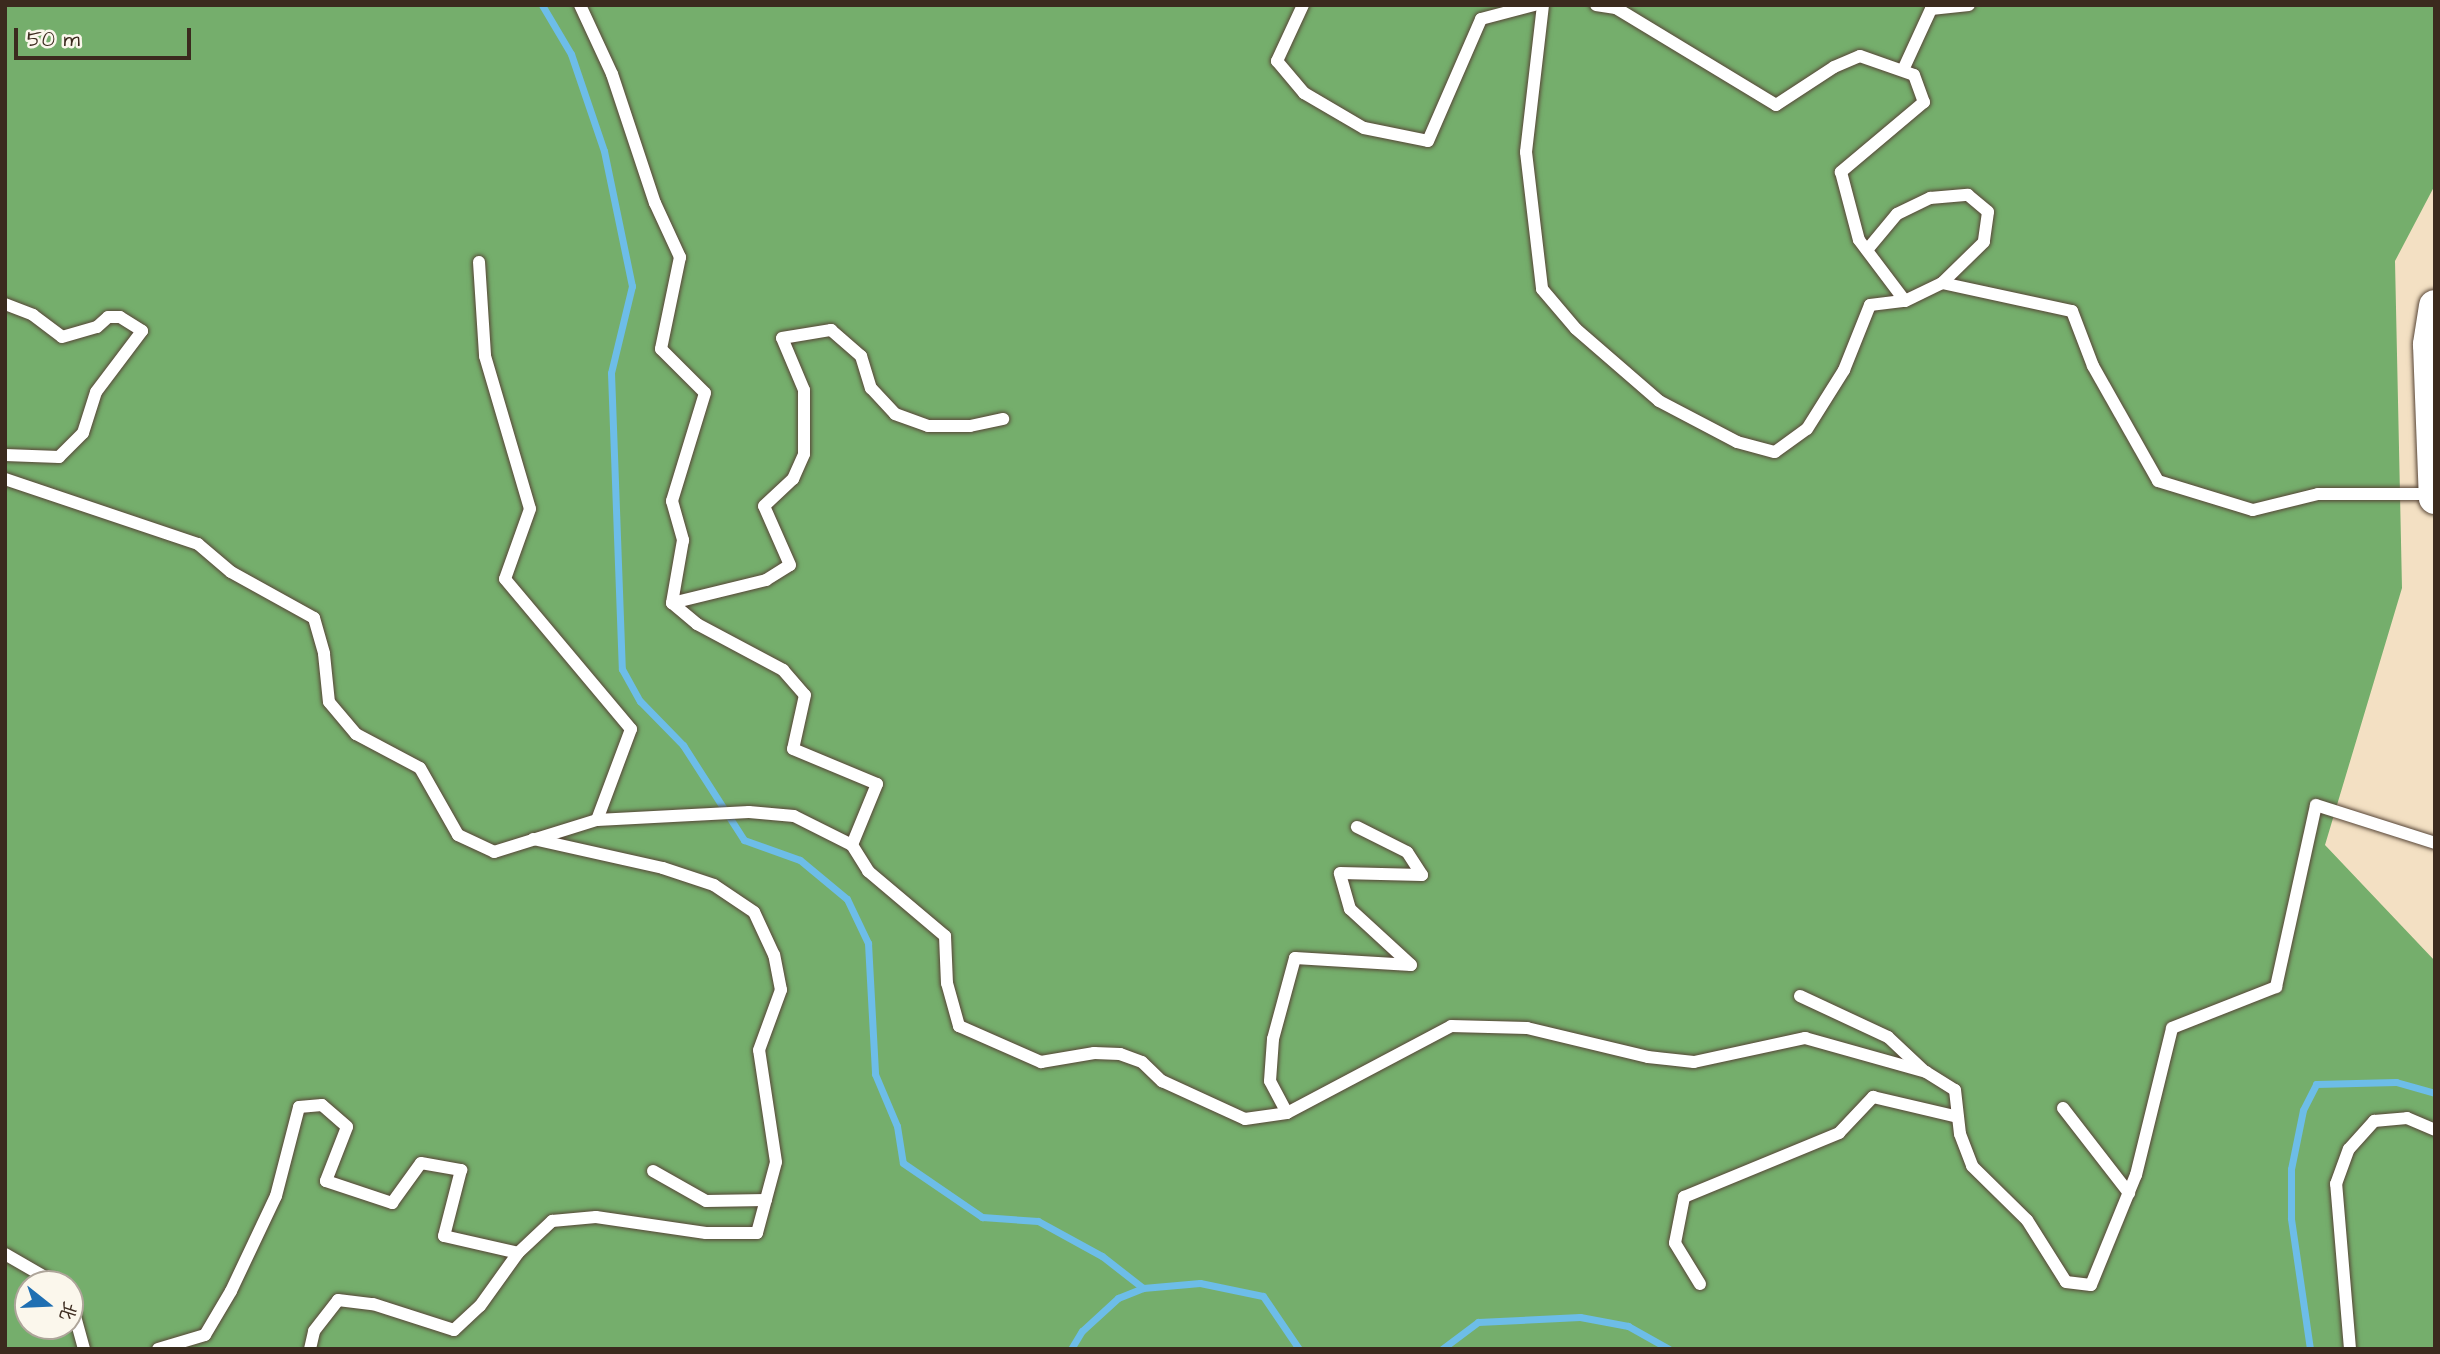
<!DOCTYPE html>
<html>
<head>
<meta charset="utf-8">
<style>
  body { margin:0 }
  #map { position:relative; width:2440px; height:1354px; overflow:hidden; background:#f3e0c3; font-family:"Architects Daughter","LXGW WenKai TC",sans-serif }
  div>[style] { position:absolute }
  .forest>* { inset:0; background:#75ae6c }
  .stream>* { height:7px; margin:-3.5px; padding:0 3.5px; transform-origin:3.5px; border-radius:3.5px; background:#6dbde8 }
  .roads { filter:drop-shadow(0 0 2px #574537) drop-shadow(0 0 2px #574537) }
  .service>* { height:12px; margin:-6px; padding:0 6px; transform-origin:6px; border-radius:6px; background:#fff }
  .tertiary>* { height:32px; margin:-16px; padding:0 16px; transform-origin:16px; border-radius:16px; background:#fff }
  span { translate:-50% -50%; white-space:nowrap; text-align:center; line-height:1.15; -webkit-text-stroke:5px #fbf7ec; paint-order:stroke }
  .frame { position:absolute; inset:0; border:7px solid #3b2a1e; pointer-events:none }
  .north { position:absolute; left:14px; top:1270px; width:70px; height:70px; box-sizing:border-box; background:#fbf7ec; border:2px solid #aea59a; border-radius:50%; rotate:108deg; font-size:19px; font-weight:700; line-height:28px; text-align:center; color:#3b2a1e }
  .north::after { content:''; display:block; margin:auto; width:24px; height:32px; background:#1f6fb2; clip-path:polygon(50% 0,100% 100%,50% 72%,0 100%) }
  .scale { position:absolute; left:14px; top:28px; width:177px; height:32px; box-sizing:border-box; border:4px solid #3b2a1e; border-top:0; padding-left:9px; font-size:21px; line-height:24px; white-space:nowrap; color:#3b2a1e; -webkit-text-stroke:5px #fbf7ec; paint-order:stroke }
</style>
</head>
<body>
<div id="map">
  <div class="forest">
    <i style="clip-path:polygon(evenodd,5px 5px,2435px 5px,2435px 185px,2395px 261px,2402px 588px,2325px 845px,2435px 961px,2435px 1349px,5px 1349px,5px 5px,28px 1284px,70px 1284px,70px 1326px,28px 1326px,28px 1284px)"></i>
  </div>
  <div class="stream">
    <i style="left:542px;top:5px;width:57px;rotate:59.4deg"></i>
    <i style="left:571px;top:54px;width:102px;rotate:71.2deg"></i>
    <i style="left:604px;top:151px;width:138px;rotate:78.3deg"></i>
    <i style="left:632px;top:286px;width:89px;rotate:103.6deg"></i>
    <i style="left:611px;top:373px;width:296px;rotate:87.9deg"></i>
    <i style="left:622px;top:669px;width:37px;rotate:61deg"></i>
    <i style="left:640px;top:701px;width:62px;rotate:45.7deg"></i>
    <i style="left:683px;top:745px;width:113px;rotate:57.3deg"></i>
    <i style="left:744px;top:840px;width:59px;rotate:19.7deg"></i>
    <i style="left:800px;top:860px;width:61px;rotate:39.7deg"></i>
    <i style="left:847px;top:899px;width:49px;rotate:64.5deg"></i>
    <i style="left:868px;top:943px;width:131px;rotate:86.9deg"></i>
    <i style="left:875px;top:1074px;width:56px;rotate:67.1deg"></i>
    <i style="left:897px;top:1126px;width:37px;rotate:81deg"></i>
    <i style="left:903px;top:1163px;width:96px;rotate:34.4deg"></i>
    <i style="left:982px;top:1217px;width:56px;rotate:4.1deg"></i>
    <i style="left:1038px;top:1221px;width:73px;rotate:28.7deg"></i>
    <i style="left:1102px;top:1256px;width:52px;rotate:38deg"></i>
    <i style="left:1143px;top:1288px;width:57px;rotate:-5deg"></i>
    <i style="left:1200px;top:1283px;width:64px;rotate:11.7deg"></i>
    <i style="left:1263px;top:1296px;width:64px;rotate:55.8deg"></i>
    <i style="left:1071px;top:1349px;width:21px;rotate:-59deg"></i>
    <i style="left:1082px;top:1331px;width:49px;rotate:-42.5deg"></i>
    <i style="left:1118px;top:1298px;width:27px;rotate:-22deg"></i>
    <i style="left:1442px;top:1349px;width:45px;rotate:-36.9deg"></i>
    <i style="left:1478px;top:1322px;width:102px;rotate:-2.8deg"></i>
    <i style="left:1580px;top:1317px;width:49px;rotate:10.6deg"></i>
    <i style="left:1628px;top:1326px;width:47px;rotate:29.3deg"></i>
    <i style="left:2310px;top:1349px;width:132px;rotate:-98.3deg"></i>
    <i style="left:2291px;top:1218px;width:49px;rotate:-90deg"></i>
    <i style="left:2291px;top:1169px;width:60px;rotate:-78.5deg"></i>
    <i style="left:2303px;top:1110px;width:29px;rotate:-63deg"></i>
    <i style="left:2316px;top:1084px;width:80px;rotate:-1.4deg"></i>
    <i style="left:2396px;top:1082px;width:41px;rotate:15.8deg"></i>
  </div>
  <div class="roads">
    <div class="service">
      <i style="left:580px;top:5px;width:76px;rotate:65.1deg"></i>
      <i style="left:612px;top:74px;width:136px;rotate:71.6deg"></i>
      <i style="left:655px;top:203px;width:60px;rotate:65.2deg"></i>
      <i style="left:680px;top:257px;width:94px;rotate:101.7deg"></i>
      <i style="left:661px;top:349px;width:62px;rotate:45deg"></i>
      <i style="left:705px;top:393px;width:113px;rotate:107deg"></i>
      <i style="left:672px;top:501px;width:41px;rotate:74.2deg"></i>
      <i style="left:683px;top:540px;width:64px;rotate:99.9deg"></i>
      <i style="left:672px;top:603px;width:33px;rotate:40deg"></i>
      <i style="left:697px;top:624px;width:98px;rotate:28.1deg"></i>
      <i style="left:783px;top:670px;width:33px;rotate:49deg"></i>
      <i style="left:805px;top:695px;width:55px;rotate:102.5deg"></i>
      <i style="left:793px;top:749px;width:91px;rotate:22.6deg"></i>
      <i style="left:877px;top:784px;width:66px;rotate:112.3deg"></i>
      <i style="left:1303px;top:5px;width:62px;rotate:114.9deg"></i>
      <i style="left:1277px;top:61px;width:42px;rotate:49.8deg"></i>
      <i style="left:1304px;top:93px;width:69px;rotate:30.3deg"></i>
      <i style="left:1364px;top:128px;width:65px;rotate:11.5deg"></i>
      <i style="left:1428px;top:141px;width:133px;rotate:-66.5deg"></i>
      <i style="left:1481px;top:19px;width:55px;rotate:-14.8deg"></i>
      <i style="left:1543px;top:5px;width:148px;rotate:96.6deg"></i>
      <i style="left:1526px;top:152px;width:138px;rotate:83.3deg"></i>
      <i style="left:1542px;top:289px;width:52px;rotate:49.6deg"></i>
      <i style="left:1576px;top:329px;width:110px;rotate:40.9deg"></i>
      <i style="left:1659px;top:401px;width:88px;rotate:27.7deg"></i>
      <i style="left:1737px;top:442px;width:39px;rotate:15deg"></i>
      <i style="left:1775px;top:452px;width:39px;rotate:-36deg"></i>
      <i style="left:1807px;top:429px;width:70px;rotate:-57.9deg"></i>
      <i style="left:1844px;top:370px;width:70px;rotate:-68.2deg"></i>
      <i style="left:1870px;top:305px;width:35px;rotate:-7deg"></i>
      <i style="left:1596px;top:5px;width:20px;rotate:9deg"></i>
      <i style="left:1616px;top:8px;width:187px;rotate:31.2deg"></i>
      <i style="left:1776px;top:105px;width:69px;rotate:-33.2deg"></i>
      <i style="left:1834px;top:67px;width:28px;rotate:-23deg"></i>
      <i style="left:1860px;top:56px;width:57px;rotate:19.4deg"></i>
      <i style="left:1914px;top:75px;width:29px;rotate:70deg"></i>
      <i style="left:1924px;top:102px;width:109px;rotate:139.9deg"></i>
      <i style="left:1841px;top:172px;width:70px;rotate:75.2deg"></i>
      <i style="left:1859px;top:240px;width:76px;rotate:53deg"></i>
      <i style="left:1905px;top:301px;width:41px;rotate:-25.9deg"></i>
      <i style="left:1942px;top:283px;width:133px;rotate:12.2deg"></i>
      <i style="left:2072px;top:311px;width:59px;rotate:69.1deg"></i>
      <i style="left:2093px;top:366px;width:132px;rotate:60.5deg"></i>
      <i style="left:2158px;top:481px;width:99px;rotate:17deg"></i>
      <i style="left:2253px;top:510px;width:67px;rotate:-13.8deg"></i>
      <i style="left:2318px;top:494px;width:116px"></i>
      <i style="left:1903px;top:70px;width:67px;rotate:-65.3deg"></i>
      <i style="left:1931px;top:9px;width:38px;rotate:-6deg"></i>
      <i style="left:1867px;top:250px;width:47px;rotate:-50.2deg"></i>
      <i style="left:1897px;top:214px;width:37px;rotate:-26deg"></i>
      <i style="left:1930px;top:198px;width:38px;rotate:-5deg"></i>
      <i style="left:1968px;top:195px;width:26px;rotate:40deg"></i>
      <i style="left:1988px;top:212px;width:30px;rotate:98deg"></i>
      <i style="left:1984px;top:242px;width:59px;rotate:135.7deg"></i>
      <i style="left:479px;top:262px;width:94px;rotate:86.3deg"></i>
      <i style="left:485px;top:356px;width:159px;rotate:73.6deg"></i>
      <i style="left:530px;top:509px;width:74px;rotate:109.7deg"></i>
      <i style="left:505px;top:579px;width:196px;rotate:50deg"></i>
      <i style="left:631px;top:729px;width:97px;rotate:110.5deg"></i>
      <i style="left:5px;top:304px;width:30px;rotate:21deg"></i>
      <i style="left:33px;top:315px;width:36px;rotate:37deg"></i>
      <i style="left:62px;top:337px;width:36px;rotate:-16deg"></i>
      <i style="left:97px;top:327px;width:15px;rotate:-42deg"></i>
      <i style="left:108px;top:317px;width:12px"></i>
      <i style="left:120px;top:317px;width:26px;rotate:32deg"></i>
      <i style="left:142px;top:331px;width:76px;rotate:127deg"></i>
      <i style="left:96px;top:392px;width:43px;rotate:107.6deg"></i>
      <i style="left:83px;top:433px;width:34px;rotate:135deg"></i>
      <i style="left:59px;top:457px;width:54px;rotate:-177.9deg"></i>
      <i style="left:5px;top:479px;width:204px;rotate:18.6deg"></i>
      <i style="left:198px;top:544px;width:43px;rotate:40.3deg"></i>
      <i style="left:231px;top:572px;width:95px;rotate:29deg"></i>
      <i style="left:314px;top:618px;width:37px;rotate:74deg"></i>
      <i style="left:324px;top:654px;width:48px;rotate:84.1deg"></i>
      <i style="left:329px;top:702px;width:42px;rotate:49.8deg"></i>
      <i style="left:356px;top:734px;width:72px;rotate:28deg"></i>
      <i style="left:420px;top:768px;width:77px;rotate:60.4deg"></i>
      <i style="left:458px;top:835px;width:40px;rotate:25deg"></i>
      <i style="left:494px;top:852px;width:108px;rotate:-17.3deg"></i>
      <i style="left:597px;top:820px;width:152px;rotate:-3deg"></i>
      <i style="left:749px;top:812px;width:45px;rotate:5.1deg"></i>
      <i style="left:794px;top:816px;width:65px;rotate:26.6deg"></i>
      <i style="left:852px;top:845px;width:31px;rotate:58deg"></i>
      <i style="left:868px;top:871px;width:101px;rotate:40.2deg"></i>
      <i style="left:945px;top:936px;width:47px;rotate:87.6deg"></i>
      <i style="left:947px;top:983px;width:45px;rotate:74.4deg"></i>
      <i style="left:959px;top:1026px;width:90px;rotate:23.7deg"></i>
      <i style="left:1041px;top:1062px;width:54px;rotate:-9.6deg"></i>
      <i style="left:1094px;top:1053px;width:26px;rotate:2deg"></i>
      <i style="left:1120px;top:1054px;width:23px;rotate:20deg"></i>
      <i style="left:1142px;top:1062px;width:28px;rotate:44deg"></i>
      <i style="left:1162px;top:1081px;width:91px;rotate:24.6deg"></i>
      <i style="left:1245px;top:1119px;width:42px;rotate:-8.1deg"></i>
      <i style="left:1287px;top:1113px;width:186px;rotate:-27.9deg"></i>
      <i style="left:1451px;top:1026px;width:76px;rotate:1.5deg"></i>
      <i style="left:1527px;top:1028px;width:124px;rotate:13.5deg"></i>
      <i style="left:1648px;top:1057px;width:46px;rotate:6.2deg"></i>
      <i style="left:1694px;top:1062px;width:114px;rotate:-12.2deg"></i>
      <i style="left:1805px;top:1038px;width:126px;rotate:15.7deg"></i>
      <i style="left:1926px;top:1072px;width:34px;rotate:32deg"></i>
      <i style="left:1955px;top:1090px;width:44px;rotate:83.5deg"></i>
      <i style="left:1960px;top:1134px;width:34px;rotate:69deg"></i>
      <i style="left:1972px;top:1166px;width:77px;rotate:44.5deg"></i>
      <i style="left:2027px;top:1220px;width:73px;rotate:57.8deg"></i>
      <i style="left:2066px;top:1282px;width:25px;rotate:7deg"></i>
      <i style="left:2091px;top:1285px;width:119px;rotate:-67.8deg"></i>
      <i style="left:2136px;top:1175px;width:151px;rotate:-76.2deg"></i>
      <i style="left:2172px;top:1028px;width:112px;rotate:-21.5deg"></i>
      <i style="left:2276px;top:987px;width:186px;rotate:-77.6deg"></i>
      <i style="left:2316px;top:805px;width:125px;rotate:17.7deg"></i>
      <i style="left:672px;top:603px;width:97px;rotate:-13.7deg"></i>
      <i style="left:766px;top:580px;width:28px;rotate:-32deg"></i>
      <i style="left:790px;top:565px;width:64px;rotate:-113.8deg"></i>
      <i style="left:764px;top:506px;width:40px;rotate:-43deg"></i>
      <i style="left:793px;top:479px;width:27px;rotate:-66deg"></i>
      <i style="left:804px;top:454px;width:64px;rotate:-90deg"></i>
      <i style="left:804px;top:390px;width:56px;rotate:-112.9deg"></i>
      <i style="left:782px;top:338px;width:50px;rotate:-9.3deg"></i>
      <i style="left:831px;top:330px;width:40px;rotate:41deg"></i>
      <i style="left:861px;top:356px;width:34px;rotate:73deg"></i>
      <i style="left:871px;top:388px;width:35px;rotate:47deg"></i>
      <i style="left:895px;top:414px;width:35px;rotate:20deg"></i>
      <i style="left:928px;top:426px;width:42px"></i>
      <i style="left:970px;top:426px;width:34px;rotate:-12deg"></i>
      <i style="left:1800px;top:996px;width:97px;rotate:25deg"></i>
      <i style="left:1888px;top:1037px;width:48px;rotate:43.3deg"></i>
      <i style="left:2063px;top:1108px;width:108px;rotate:52.2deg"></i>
      <i style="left:1287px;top:1113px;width:36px;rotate:-118deg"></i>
      <i style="left:1270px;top:1081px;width:42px;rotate:-85.9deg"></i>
      <i style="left:1273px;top:1039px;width:84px;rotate:-74.8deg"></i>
      <i style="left:1295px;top:958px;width:116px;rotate:3.5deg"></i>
      <i style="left:1411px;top:965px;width:83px;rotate:-137.4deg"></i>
      <i style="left:1350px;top:909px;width:37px;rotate:-106deg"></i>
      <i style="left:1340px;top:873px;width:82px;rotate:1.4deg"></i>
      <i style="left:1422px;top:875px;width:27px;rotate:-123deg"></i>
      <i style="left:1407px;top:852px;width:56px;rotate:-153.4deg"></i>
      <i style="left:653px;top:1171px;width:61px;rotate:29.5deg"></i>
      <i style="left:706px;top:1201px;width:60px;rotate:-1deg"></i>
      <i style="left:5px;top:1254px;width:60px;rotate:30deg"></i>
      <i style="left:1700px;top:1284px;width:48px;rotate:-121.4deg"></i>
      <i style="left:1675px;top:1243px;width:47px;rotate:-78.9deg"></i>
      <i style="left:1684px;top:1197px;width:168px;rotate:-22.4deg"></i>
      <i style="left:1839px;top:1133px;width:50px;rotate:-46.6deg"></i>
      <i style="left:1873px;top:1097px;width:87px;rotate:13.2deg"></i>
      <i style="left:70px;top:1298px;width:53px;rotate:74.6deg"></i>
      <i style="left:158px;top:1349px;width:49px;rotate:-16.6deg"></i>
      <i style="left:205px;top:1335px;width:51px;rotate:-59.4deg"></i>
      <i style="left:231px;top:1291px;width:105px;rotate:-64.7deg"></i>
      <i style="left:276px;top:1196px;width:92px;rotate:-75.5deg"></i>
      <i style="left:299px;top:1107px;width:23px;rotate:-5deg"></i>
      <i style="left:322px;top:1105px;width:33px;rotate:41deg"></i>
      <i style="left:347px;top:1127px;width:58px;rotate:111.3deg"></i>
      <i style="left:326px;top:1181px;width:70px;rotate:18.4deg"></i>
      <i style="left:392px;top:1203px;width:49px;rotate:-54.1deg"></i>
      <i style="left:421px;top:1163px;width:41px;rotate:9.9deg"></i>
      <i style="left:461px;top:1170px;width:68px;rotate:104.4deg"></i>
      <i style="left:444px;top:1236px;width:76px;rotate:12.9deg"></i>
      <i style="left:310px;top:1349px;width:18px;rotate:-77deg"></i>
      <i style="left:314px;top:1331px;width:39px;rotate:-52deg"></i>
      <i style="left:338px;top:1300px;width:35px;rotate:7deg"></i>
      <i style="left:373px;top:1304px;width:85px;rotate:17.8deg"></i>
      <i style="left:454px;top:1330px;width:35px;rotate:-43deg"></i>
      <i style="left:480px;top:1306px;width:65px;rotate:-54.4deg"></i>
      <i style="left:518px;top:1253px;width:47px;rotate:-43.3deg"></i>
      <i style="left:552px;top:1221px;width:44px;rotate:-5.2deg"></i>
      <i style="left:596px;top:1217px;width:111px;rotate:8.3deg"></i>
      <i style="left:706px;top:1233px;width:51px"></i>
      <i style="left:757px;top:1233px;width:73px;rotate:-75deg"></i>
      <i style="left:776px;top:1162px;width:113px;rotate:-98.6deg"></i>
      <i style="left:759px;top:1050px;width:64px;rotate:-69.9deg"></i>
      <i style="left:781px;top:990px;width:36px;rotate:-101deg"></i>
      <i style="left:774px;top:955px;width:47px;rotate:-114.9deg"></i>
      <i style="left:754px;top:912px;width:48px;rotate:-146deg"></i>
      <i style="left:714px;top:885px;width:54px;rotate:-161.6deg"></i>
      <i style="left:663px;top:868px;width:133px;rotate:-167.4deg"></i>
      <i style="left:2350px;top:1349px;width:166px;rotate:-94.8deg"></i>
      <i style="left:2336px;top:1184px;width:37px;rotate:-70deg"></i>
      <i style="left:2349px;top:1149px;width:38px;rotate:-48deg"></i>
      <i style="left:2374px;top:1121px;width:33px;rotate:-5deg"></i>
      <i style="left:2407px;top:1118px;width:30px;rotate:23deg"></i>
    </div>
    <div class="tertiary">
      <i style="left:2435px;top:306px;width:39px;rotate:99deg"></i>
      <i style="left:2429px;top:345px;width:153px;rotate:87.8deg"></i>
    </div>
  </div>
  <div class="frame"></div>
  <div class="north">北</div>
  <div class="scale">50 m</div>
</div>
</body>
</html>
